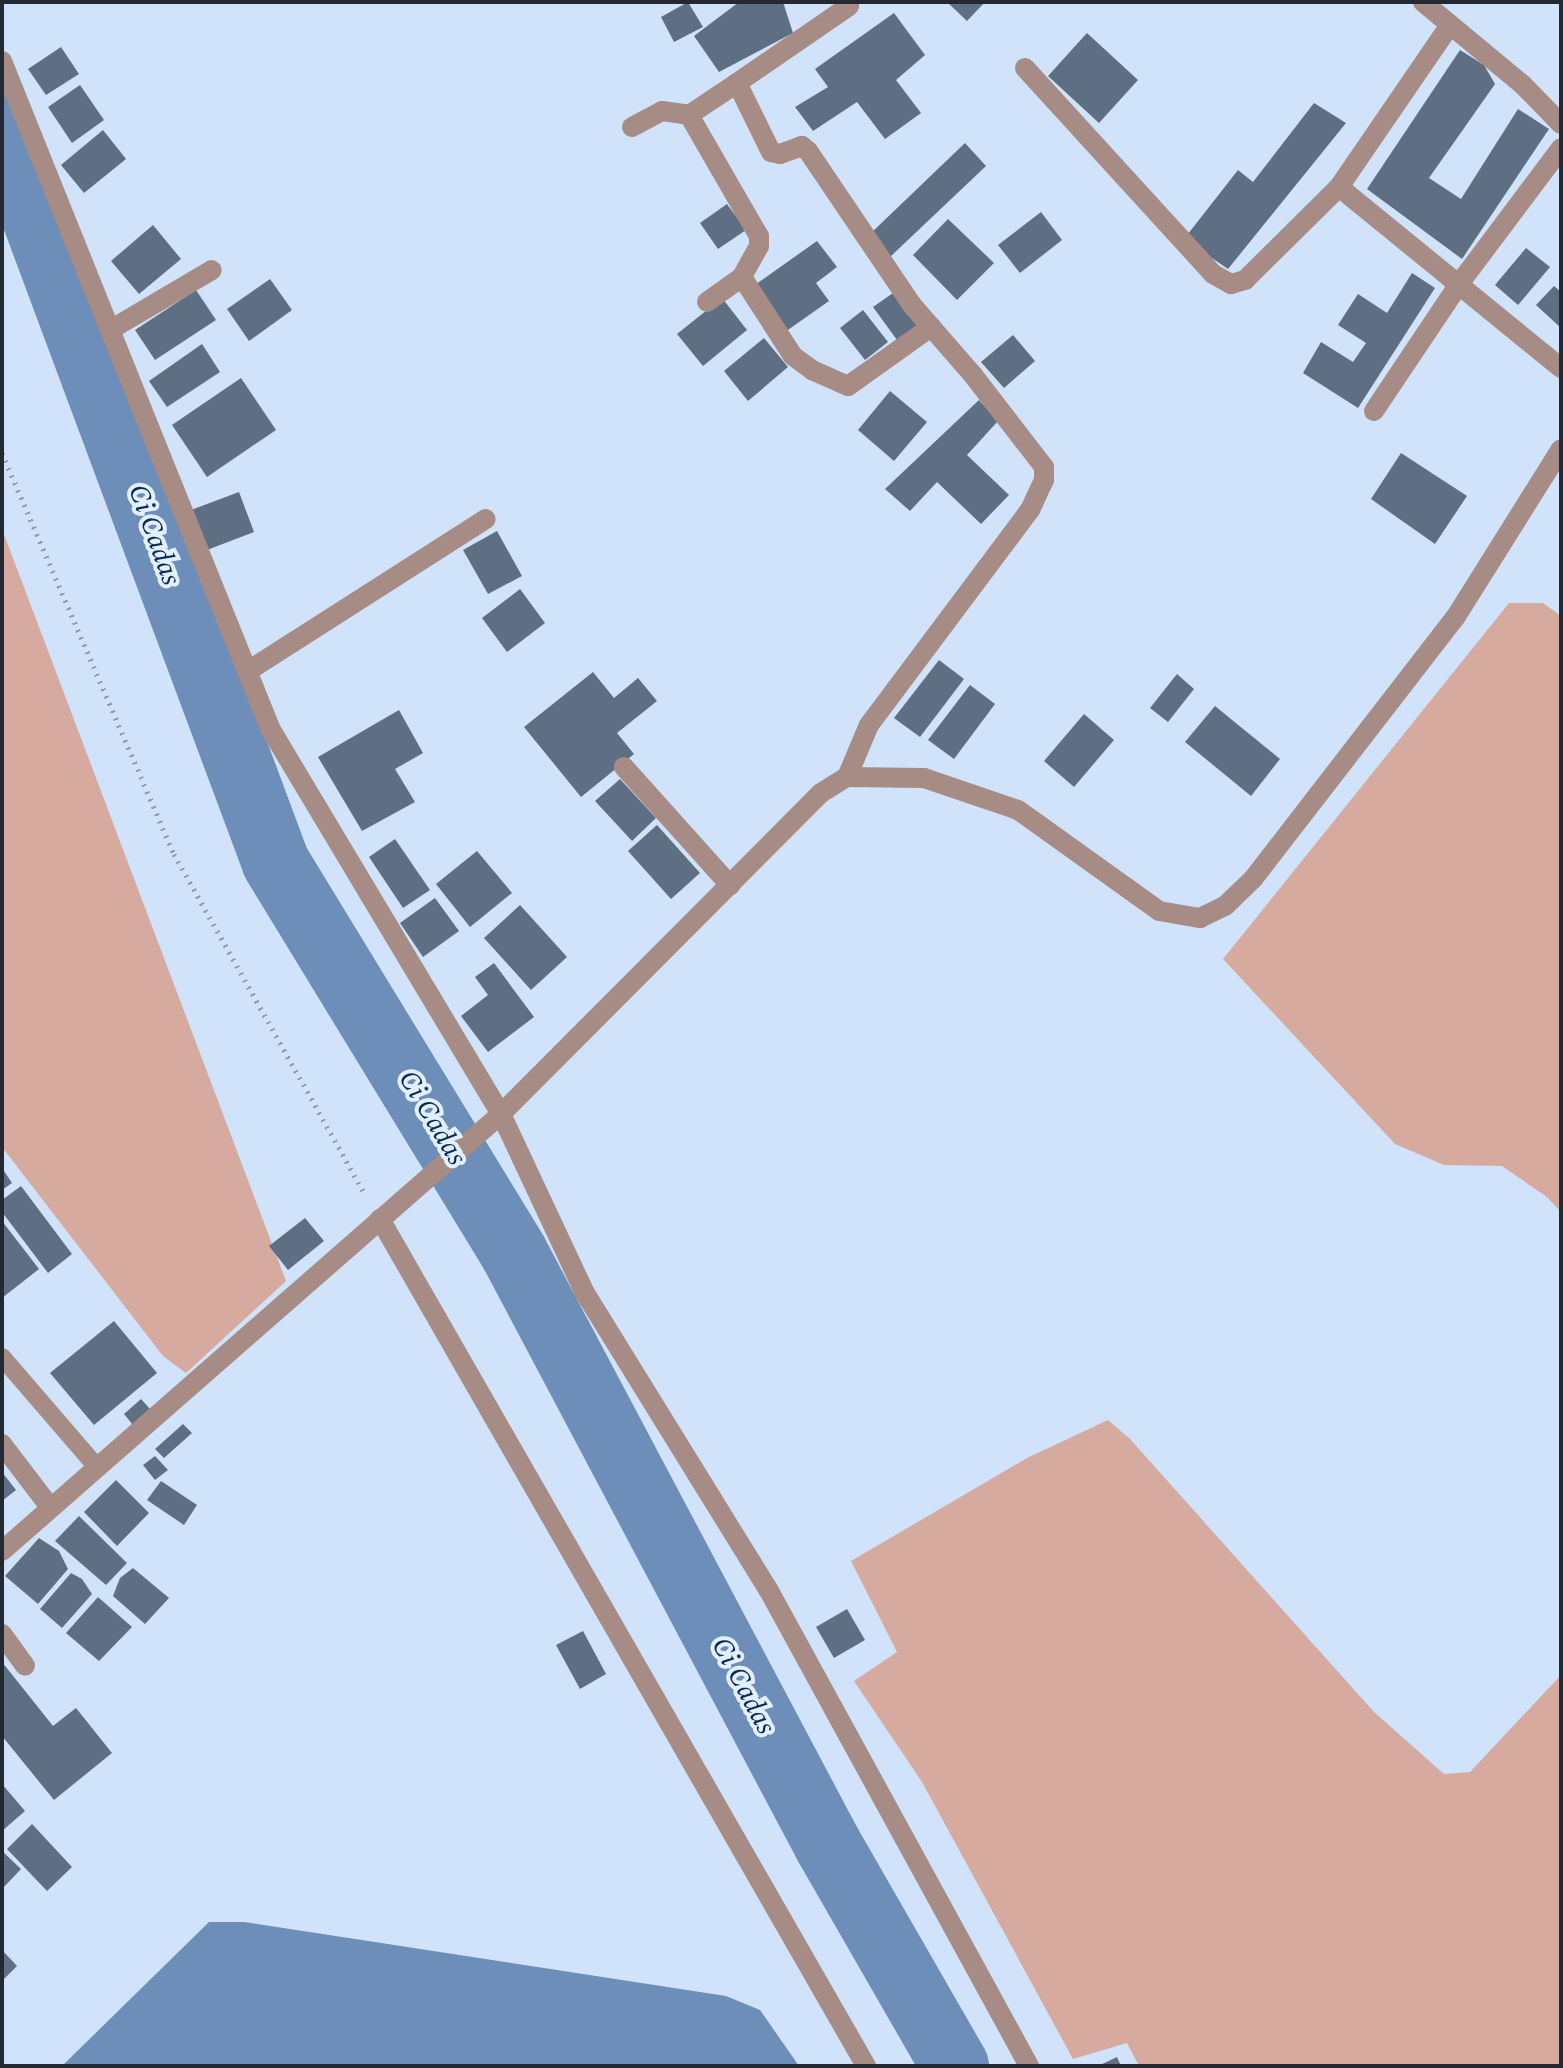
<!DOCTYPE html>
<html>
<head>
<meta charset="utf-8">
<style>
  body { margin:0 }
  #map { position:relative; width:1563px; height:2068px; overflow:hidden; background:#d0e3fa; font-family:Spectral,serif }
  div>[style] { position:absolute }
  .green>* { inset:0; background:#d6aa9e }
  .water>* { inset:0; background:#6c8eb8 }
  .river>* { height:68px; margin:-34px; padding:0 34px; transform-origin:34px; border-radius:34px; background:#6c8eb8 }
  .building>* { inset:0; background:#5e6f84 }
  .path>* { height:5px; margin-top:-2.5px; transform-origin:0; background:repeating-linear-gradient(90deg,#8e9daf 0 2px,transparent 0 8px) }
  .service>* { height:18px; margin:-9px; padding:0 9px; transform-origin:9px; border-radius:9px; background:#a68c84 }
  .minor>* { height:20px; margin:-10px; padding:0 10px; transform-origin:10px; border-radius:10px; background:#a68c84 }
  span { translate:-50% -50%; white-space:nowrap; text-align:center; line-height:1.15; -webkit-text-stroke:8px #e4effd; paint-order:stroke }
  .water-label { font-size:28px; color:#052b53; font-style:italic }
  .frame { position:absolute; inset:0; border:4px solid #222932; pointer-events:none }
</style>
</head>
<body>
<div id="map">
  <div class="green">
    <i style="clip-path:polygon(2px 529px,286px 1281px,186px 1373px,163px 1356px,2px 1147px)"></i>
    <i style="clip-path:polygon(1509px 603px,1543px 603px,1561px 616px,1561px 1212px,1547px 1197px,1502px 1166px,1444px 1165px,1395px 1144px,1223px 959px)"></i>
    <i style="clip-path:polygon(1108px 1420px,1130px 1439px,1374px 1712px,1444px 1774px,1470px 1772px,1561px 1675px,1561px 2066px,1139px 2066px,1127px 2043px,1073px 2059px,922px 1782px,854px 1681px,897px 1652px,851px 1561px,1027px 1458px)"></i>
  </div>
  <div class="water">
    <i style="clip-path:polygon(209px 1922px,244px 1922px,726px 1996px,760px 2010px,799px 2066px,62px 2066px)"></i>
  </div>
  <div class="river">
    <i style="left:2px;top:127px;width:785px;rotate:69.58deg"></i>
    <i style="left:276px;top:863px;width:457px;rotate:58.6deg"></i>
    <i style="left:514px;top:1253px;width:670px;rotate:62.06deg"></i>
    <i style="left:828px;top:1845px;width:255px;rotate:60.1deg"></i>
  </div>
  <div class="building">
    <i style="clip-path:polygon(688px 2px,703px 27px,674px 42px,661px 17px)"></i>
    <i style="clip-path:polygon(739px 2px,783px 2px,793px 33px,719px 72px,694px 36px)"></i>
    <i style="clip-path:polygon(947px 2px,985px 2px,967px 21px)"></i>
    <i style="clip-path:polygon(894px 13px,925px 55px,896px 80px,921px 113px,885px 139px,857px 102px,813px 131px,795px 107px,828px 87px,815px 69px)"></i>
    <i style="clip-path:polygon(1087px 33px,1138px 80px,1099px 123px,1048px 76px)"></i>
    <i style="clip-path:polygon(61px 47px,79px 74px,46px 95px,28px 69px)"></i>
    <i style="clip-path:polygon(1460px 50px,1484px 65px,1495px 84px,1429px 178px,1461px 199px,1518px 109px,1549px 129px,1462px 259px,1367px 189px)"></i>
    <i style="clip-path:polygon(80px 85px,104px 120px,72px 143px,48px 107px)"></i>
    <i style="clip-path:polygon(1314px 103px,1346px 123px,1228px 269px,1184px 239px,1238px 170px,1253px 182px)"></i>
    <i style="clip-path:polygon(103px 130px,126px 159px,84px 193px,61px 165px)"></i>
    <i style="clip-path:polygon(965px 143px,986px 166px,890px 257px,869px 235px)"></i>
    <i style="clip-path:polygon(727px 204px,746px 230px,718px 249px,700px 223px)"></i>
    <i style="clip-path:polygon(1041px 212px,1062px 240px,1020px 273px,998px 245px)"></i>
    <i style="clip-path:polygon(948px 219px,994px 263px,957px 300px,913px 255px)"></i>
    <i style="clip-path:polygon(153px 225px,181px 259px,139px 294px,111px 261px)"></i>
    <i style="clip-path:polygon(817px 241px,837px 267px,816px 283px,829px 301px,785px 332px,752px 287px)"></i>
    <i style="clip-path:polygon(1526px 248px,1550px 267px,1518px 305px,1495px 285px)"></i>
    <i style="clip-path:polygon(1412px 273px,1435px 288px,1358px 408px,1303px 373px,1321px 342px,1353px 362px,1366px 343px,1338px 325px,1358px 294px,1387px 313px)"></i>
    <i style="clip-path:polygon(270px 279px,292px 310px,249px 341px,227px 309px)"></i>
    <i style="clip-path:polygon(1554px 286px,1561px 292px,1561px 328px,1536px 305px)"></i>
    <i style="clip-path:polygon(196px 290px,216px 320px,155px 360px,135px 330px)"></i>
    <i style="clip-path:polygon(893px 293px,917px 325px,897px 340px,873px 307px)"></i>
    <i style="clip-path:polygon(722px 298px,747px 330px,703px 366px,677px 334px)"></i>
    <i style="clip-path:polygon(863px 310px,888px 342px,865px 360px,840px 328px)"></i>
    <i style="clip-path:polygon(1013px 335px,1035px 361px,1004px 388px,981px 362px)"></i>
    <i style="clip-path:polygon(764px 338px,788px 367px,748px 401px,724px 371px)"></i>
    <i style="clip-path:polygon(202px 344px,220px 372px,167px 407px,149px 381px)"></i>
    <i style="clip-path:polygon(241px 378px,276px 430px,207px 477px,172px 425px)"></i>
    <i style="clip-path:polygon(890px 391px,927px 422px,894px 461px,858px 430px)"></i>
    <i style="clip-path:polygon(979px 400px,998px 421px,967px 455px,1009px 495px,981px 524px,937px 482px,910px 511px,885px 489px)"></i>
    <i style="clip-path:polygon(1401px 453px,1467px 496px,1435px 544px,1371px 499px)"></i>
    <i style="clip-path:polygon(239px 492px,254px 532px,207px 550px,191px 510px)"></i>
    <i style="clip-path:polygon(497px 531px,522px 576px,488px 594px,463px 550px)"></i>
    <i style="clip-path:polygon(520px 589px,545px 623px,507px 652px,482px 618px)"></i>
    <i style="clip-path:polygon(939px 660px,964px 679px,920px 737px,894px 718px)"></i>
    <i style="clip-path:polygon(593px 672px,614px 698px,638px 678px,657px 701px,617px 733px,634px 754px,581px 797px,524px 727px)"></i>
    <i style="clip-path:polygon(1177px 674px,1194px 689px,1168px 722px,1150px 708px)"></i>
    <i style="clip-path:polygon(970px 685px,995px 704px,954px 759px,928px 740px)"></i>
    <i style="clip-path:polygon(1215px 706px,1280px 759px,1251px 796px,1185px 742px)"></i>
    <i style="clip-path:polygon(399px 710px,423px 753px,395px 769px,415px 802px,362px 831px,318px 757px)"></i>
    <i style="clip-path:polygon(1084px 714px,1114px 740px,1074px 787px,1044px 761px)"></i>
    <i style="clip-path:polygon(620px 779px,656px 818px,632px 841px,595px 801px)"></i>
    <i style="clip-path:polygon(657px 825px,700px 873px,671px 899px,628px 851px)"></i>
    <i style="clip-path:polygon(395px 839px,430px 890px,403px 908px,369px 857px)"></i>
    <i style="clip-path:polygon(477px 851px,512px 893px,470px 927px,436px 884px)"></i>
    <i style="clip-path:polygon(435px 898px,459px 931px,423px 957px,400px 923px)"></i>
    <i style="clip-path:polygon(520px 905px,567px 957px,531px 990px,484px 938px)"></i>
    <i style="clip-path:polygon(494px 963px,534px 1017px,488px 1052px,461px 1016px,488px 995px,475px 977px)"></i>
    <i style="clip-path:polygon(2px 1168px,12px 1183px,2px 1190px)"></i>
    <i style="clip-path:polygon(21px 1186px,72px 1254px,48px 1273px,2px 1212px,2px 1200px)"></i>
    <i style="clip-path:polygon(305px 1218px,324px 1241px,288px 1270px,269px 1246px)"></i>
    <i style="clip-path:polygon(2px 1221px,39px 1269px,2px 1298px)"></i>
    <i style="clip-path:polygon(114px 1321px,157px 1373px,94px 1425px,50px 1373px)"></i>
    <i style="clip-path:polygon(141px 1399px,150px 1409px,133px 1425px,124px 1414px)"></i>
    <i style="clip-path:polygon(183px 1424px,192px 1433px,164px 1458px,155px 1449px)"></i>
    <i style="clip-path:polygon(155px 1456px,168px 1470px,155px 1480px,143px 1465px)"></i>
    <i style="clip-path:polygon(2px 1472px,16px 1490px,2px 1501px)"></i>
    <i style="clip-path:polygon(116px 1480px,149px 1513px,117px 1546px,84px 1512px)"></i>
    <i style="clip-path:polygon(161px 1481px,197px 1505px,184px 1525px,147px 1500px)"></i>
    <i style="clip-path:polygon(79px 1516px,127px 1563px,106px 1585px,55px 1541px)"></i>
    <i style="clip-path:polygon(39px 1538px,59px 1551px,68px 1569px,38px 1604px,5px 1576px)"></i>
    <i style="clip-path:polygon(133px 1568px,169px 1598px,145px 1624px,113px 1596px,120px 1578px)"></i>
    <i style="clip-path:polygon(71px 1573px,82px 1579px,92px 1594px,62px 1628px,40px 1609px)"></i>
    <i style="clip-path:polygon(98px 1597px,132px 1627px,99px 1661px,66px 1633px)"></i>
    <i style="clip-path:polygon(847px 1609px,865px 1640px,834px 1658px,816px 1627px)"></i>
    <i style="clip-path:polygon(583px 1631px,606px 1674px,580px 1689px,556px 1645px)"></i>
    <i style="clip-path:polygon(2px 1662px,53px 1726px,76px 1708px,112px 1753px,54px 1800px,2px 1736px)"></i>
    <i style="clip-path:polygon(2px 1784px,25px 1811px,2px 1831px)"></i>
    <i style="clip-path:polygon(32px 1824px,72px 1867px,47px 1891px,7px 1849px)"></i>
    <i style="clip-path:polygon(2px 1851px,21px 1869px,2px 1889px)"></i>
    <i style="clip-path:polygon(2px 1950px,17px 1966px,2px 1981px)"></i>
    <i style="clip-path:polygon(1117px 2057px,1121px 2066px,1098px 2066px)"></i>
  </div>
  <div class="path">
    <i style="left:2px;top:453px;width:436px;rotate:66.8deg"></i>
    <i style="left:174px;top:854px;width:390px;rotate:60.7deg"></i>
  </div>
  <div class="service">
    <i style="left:2px;top:1357px;width:145px;rotate:49.2deg"></i>
  </div>
  <div class="minor">
    <i style="left:1423px;top:2px;width:130px;rotate:39.7deg"></i>
    <i style="left:1523px;top:85px;width:54px;rotate:45.7deg"></i>
    <i style="left:1450px;top:25px;width:196px;rotate:124.4deg"></i>
    <i style="left:1339px;top:187px;width:286px;rotate:39.2deg"></i>
    <i style="left:2px;top:61px;width:721px;rotate:68.1deg"></i>
    <i style="left:271px;top:730px;width:448px;rotate:59.1deg"></i>
    <i style="left:501px;top:1114px;width:198px;rotate:64.9deg"></i>
    <i style="left:585px;top:1293px;width:348px;rotate:58.3deg"></i>
    <i style="left:768px;top:1589px;width:544px;rotate:61.31deg"></i>
    <i style="left:1025px;top:68px;width:279px;rotate:47.6deg"></i>
    <i style="left:1213px;top:274px;width:21px;rotate:29deg"></i>
    <i style="left:1231px;top:284px;width:15px;rotate:-16deg"></i>
    <i style="left:1245px;top:280px;width:132px;rotate:-44.7deg"></i>
    <i style="left:689px;top:115px;width:58px;rotate:-33.7deg"></i>
    <i style="left:632px;top:127px;width:34px;rotate:-28deg"></i>
    <i style="left:662px;top:111px;width:27px;rotate:8deg"></i>
    <i style="left:689px;top:115px;width:140px;rotate:60deg"></i>
    <i style="left:759px;top:236px;width:10px;rotate:90deg"></i>
    <i style="left:759px;top:246px;width:35px;rotate:119deg"></i>
    <i style="left:742px;top:277px;width:43px;rotate:144.5deg"></i>
    <i style="left:742px;top:277px;width:94px;rotate:57.2deg"></i>
    <i style="left:793px;top:356px;width:24px;rotate:36deg"></i>
    <i style="left:812px;top:370px;width:39px;rotate:24deg"></i>
    <i style="left:848px;top:386px;width:102px;rotate:-35.4deg"></i>
    <i style="left:110px;top:330px;width:118px;rotate:-30.5deg"></i>
    <i style="left:1374px;top:411px;width:153px;rotate:-56.2deg"></i>
    <i style="left:1459px;top:284px;width:170px;rotate:-53.1deg"></i>
    <i style="left:248px;top:671px;width:282px;rotate:-32.6deg"></i>
    <i style="left:624px;top:767px;width:159px;rotate:48.1deg"></i>
    <i style="left:847px;top:777px;width:56px;rotate:-67.1deg"></i>
    <i style="left:869px;top:725px;width:269px;rotate:-53.2deg"></i>
    <i style="left:1030px;top:510px;width:33px;rotate:-65deg"></i>
    <i style="left:1044px;top:480px;width:13px;rotate:-90deg"></i>
    <i style="left:1044px;top:467px;width:116px;rotate:-127.7deg"></i>
    <i style="left:973px;top:375px;width:93px;rotate:-131.1deg"></i>
    <i style="left:912px;top:305px;width:186px;rotate:-124deg"></i>
    <i style="left:808px;top:151px;width:8px;rotate:-140deg"></i>
    <i style="left:802px;top:146px;width:23px;rotate:160deg"></i>
    <i style="left:780px;top:154px;width:9px;rotate:-167deg"></i>
    <i style="left:771px;top:152px;width:77px;rotate:-116.2deg"></i>
    <i style="left:737px;top:83px;width:136px;rotate:-34.5deg"></i>
    <i style="left:380px;top:1219px;width:977px;rotate:60.15deg"></i>
    <i style="left:2px;top:1444px;width:79px;rotate:52.7deg"></i>
    <i style="left:2px;top:1551px;width:663px;rotate:-41.21deg"></i>
    <i style="left:501px;top:1114px;width:453px;rotate:-45.1deg"></i>
    <i style="left:821px;top:793px;width:31px;rotate:-32deg"></i>
    <i style="left:847px;top:777px;width:77px;rotate:0.7deg"></i>
    <i style="left:924px;top:778px;width:99px;rotate:18.8deg"></i>
    <i style="left:1018px;top:810px;width:173px;rotate:35.6deg"></i>
    <i style="left:1159px;top:911px;width:42px;rotate:9.7deg"></i>
    <i style="left:1200px;top:918px;width:28px;rotate:-26deg"></i>
    <i style="left:1225px;top:906px;width:39px;rotate:-44deg"></i>
    <i style="left:1253px;top:879px;width:330px;rotate:-52.3deg"></i>
    <i style="left:1455px;top:618px;width:199px;rotate:-57.9deg"></i>
    <i style="left:2px;top:1634px;width:39px;rotate:54deg"></i>
  </div>
  <div class="water-label">
    <span style="left:154px;top:535px;rotate:70deg">Ci Cadas</span>
    <span style="left:432px;top:1118px;rotate:59deg">Ci Cadas</span>
    <span style="left:743px;top:1686px;rotate:62deg">Ci Cadas</span>
  </div>
  <div class="frame"></div>
</div>
</body>
</html>
